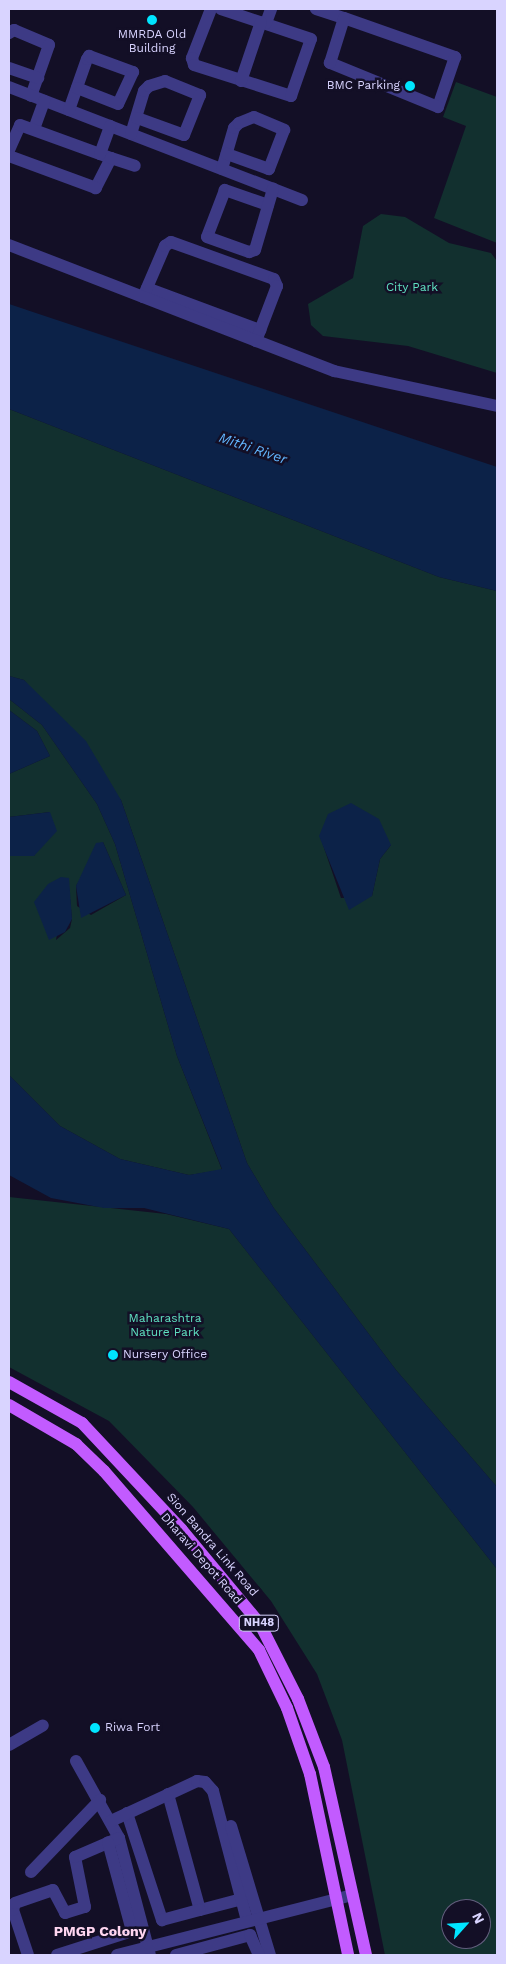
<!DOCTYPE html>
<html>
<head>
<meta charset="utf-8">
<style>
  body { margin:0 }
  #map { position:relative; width:506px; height:1964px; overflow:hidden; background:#130f26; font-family:"Work Sans",sans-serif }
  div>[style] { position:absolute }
  .green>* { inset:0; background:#12302f }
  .water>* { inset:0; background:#0c2248 }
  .minor>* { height:12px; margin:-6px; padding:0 6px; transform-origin:6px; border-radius:6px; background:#3d3a85 }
  .tertiary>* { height:12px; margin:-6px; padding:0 6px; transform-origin:6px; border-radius:6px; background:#3d3a85 }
  .primary>* { height:12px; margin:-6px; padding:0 6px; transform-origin:6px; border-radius:6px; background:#c25bff }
  .dots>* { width:14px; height:14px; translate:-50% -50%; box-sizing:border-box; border:2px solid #130f26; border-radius:50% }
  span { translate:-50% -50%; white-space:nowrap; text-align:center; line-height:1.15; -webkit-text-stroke:5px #130f26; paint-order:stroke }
  .shield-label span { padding:1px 4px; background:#130f26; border:1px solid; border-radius:4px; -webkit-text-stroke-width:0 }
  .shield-label { font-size:11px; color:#d9d4ff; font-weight:700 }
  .poi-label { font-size:12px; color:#d9d4ff }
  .right { translate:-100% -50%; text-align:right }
  .left { translate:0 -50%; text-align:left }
  .park-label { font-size:12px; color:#5fe0c0 }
  .street-label { font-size:12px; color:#d9d4ff }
  .water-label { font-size:14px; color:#62b6ff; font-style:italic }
  .neighbourhood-label { font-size:14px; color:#ffd6f0; font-weight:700 }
  .frame { position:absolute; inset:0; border:10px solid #d9d4ff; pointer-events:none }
  .north { position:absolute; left:441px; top:1899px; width:50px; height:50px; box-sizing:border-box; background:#130f26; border:1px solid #625e7d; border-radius:50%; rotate:64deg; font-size:14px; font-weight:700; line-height:20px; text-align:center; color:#d9d4ff }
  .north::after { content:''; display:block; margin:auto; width:18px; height:22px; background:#00e5ff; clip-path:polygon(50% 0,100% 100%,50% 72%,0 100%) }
</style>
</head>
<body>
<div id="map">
  <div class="green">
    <i style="clip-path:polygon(456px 82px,497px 97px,497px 243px,434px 218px,466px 126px,443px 117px)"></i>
    <i style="clip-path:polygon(381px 214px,405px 217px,449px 243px,491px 253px,497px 261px,497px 373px,408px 346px,323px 336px,311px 325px,308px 304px,353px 278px,363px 226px)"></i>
    <i style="clip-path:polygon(evenodd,9px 409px,439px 577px,497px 591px,497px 1487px,396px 1370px,273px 1207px,247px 1163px,121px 800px,24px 680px,9px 676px,9px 409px,320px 836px,391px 845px,380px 859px,372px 896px,341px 898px,320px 836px)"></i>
    <i style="clip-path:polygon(evenodd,9px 699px,42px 725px,97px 804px,115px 844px,177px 1056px,222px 1170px,189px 1175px,120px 1159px,60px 1126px,9px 1075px,9px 856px,34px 856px,50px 812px,9px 817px,9px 774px,50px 756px,37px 731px,9px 710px,9px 699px,103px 842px,126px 895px,91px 915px,77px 906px,76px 886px,103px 842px,9px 699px,68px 878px,72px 919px,70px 928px,56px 940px,68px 878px)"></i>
    <i style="clip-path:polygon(evenodd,9px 1197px,166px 1214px,229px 1229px,497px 1569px,497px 1955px,385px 1955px,342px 1740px,317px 1674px,271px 1601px,193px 1507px,109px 1421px,9px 1367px,9px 1197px,451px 1909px,481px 1909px,481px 1939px,451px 1939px,451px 1909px)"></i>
  </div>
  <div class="water">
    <i style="clip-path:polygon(9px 304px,497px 467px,497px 591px,439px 577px,9px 409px)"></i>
    <i style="clip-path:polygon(9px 676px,24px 680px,86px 741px,121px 800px,247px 1163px,273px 1207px,396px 1370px,497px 1487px,497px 1569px,229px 1229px,144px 1208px,104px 1208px,51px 1198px,9px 1175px,9px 1075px,60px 1126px,120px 1159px,189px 1175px,222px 1169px,177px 1056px,115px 844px,97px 804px,42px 725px,9px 699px)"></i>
    <i style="clip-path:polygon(9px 710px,37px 731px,50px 756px,9px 774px)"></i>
    <i style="clip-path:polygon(351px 803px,379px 819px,391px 845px,380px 859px,372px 896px,349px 910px,319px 836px,328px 814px)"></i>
    <i style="clip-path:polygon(50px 812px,57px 831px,34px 856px,9px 856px,9px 817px)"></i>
    <i style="clip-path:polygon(103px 842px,126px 895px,81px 918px,76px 886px,96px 843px)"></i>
    <i style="clip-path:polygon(61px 877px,69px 878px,72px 919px,65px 932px,49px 940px,34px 902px,48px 884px)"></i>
  </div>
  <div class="minor">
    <i style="left:211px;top:9px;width:53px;rotate:111.2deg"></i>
    <i style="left:192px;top:58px;width:7px;rotate:74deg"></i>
    <i style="left:194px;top:65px;width:102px;rotate:17.7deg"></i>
    <i style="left:291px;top:96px;width:60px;rotate:-70.7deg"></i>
    <i style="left:311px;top:39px;width:95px;rotate:-161.6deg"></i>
    <i style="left:316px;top:9px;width:29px;rotate:18deg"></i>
    <i style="left:344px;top:18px;width:118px;rotate:19.4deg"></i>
    <i style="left:455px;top:57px;width:53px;rotate:108.8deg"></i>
    <i style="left:438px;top:107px;width:117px;rotate:-157.8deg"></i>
    <i style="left:330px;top:63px;width:47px;rotate:-72.7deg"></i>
    <i style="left:266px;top:23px;width:15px;rotate:-70deg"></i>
    <i style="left:9px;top:33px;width:6px;rotate:-31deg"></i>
    <i style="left:14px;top:30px;width:38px;rotate:23deg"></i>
    <i style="left:49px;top:45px;width:54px;rotate:109.4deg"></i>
    <i style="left:9px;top:68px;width:31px;rotate:19deg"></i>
    <i style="left:241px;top:81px;width:62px;rotate:-71.3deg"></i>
    <i style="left:9px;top:87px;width:314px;rotate:21.1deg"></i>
    <i style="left:69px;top:110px;width:54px;rotate:-70.6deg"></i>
    <i style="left:87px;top:59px;width:4px;rotate:-56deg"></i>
    <i style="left:89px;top:56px;width:47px;rotate:20deg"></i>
    <i style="left:133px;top:72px;width:35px;rotate:115deg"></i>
    <i style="left:118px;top:104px;width:44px;rotate:-158.7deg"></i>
    <i style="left:34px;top:129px;width:30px;rotate:-70deg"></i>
    <i style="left:131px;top:134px;width:45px;rotate:-73.2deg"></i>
    <i style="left:144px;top:91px;width:7px;rotate:-45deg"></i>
    <i style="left:149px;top:86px;width:17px;rotate:-17deg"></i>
    <i style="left:165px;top:81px;width:38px;rotate:22deg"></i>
    <i style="left:200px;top:95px;width:43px;rotate:111.8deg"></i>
    <i style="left:184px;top:135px;width:50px;rotate:-160.1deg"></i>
    <i style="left:9px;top:150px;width:27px;rotate:-66deg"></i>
    <i style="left:20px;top:125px;width:97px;rotate:19.9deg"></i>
    <i style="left:111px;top:158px;width:34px;rotate:117deg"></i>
    <i style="left:96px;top:188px;width:93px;rotate:-159.8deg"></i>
    <i style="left:100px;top:154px;width:30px;rotate:-70deg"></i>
    <i style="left:111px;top:158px;width:25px;rotate:18deg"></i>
    <i style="left:222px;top:169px;width:43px;rotate:-73.7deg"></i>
    <i style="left:234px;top:128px;width:7px;rotate:-45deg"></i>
    <i style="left:239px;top:123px;width:16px;rotate:-22deg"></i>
    <i style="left:254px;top:117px;width:33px;rotate:23deg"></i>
    <i style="left:284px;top:130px;width:42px;rotate:111deg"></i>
    <i style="left:269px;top:169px;width:45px;rotate:-160.3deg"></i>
    <i style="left:268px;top:205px;width:46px;rotate:-160.8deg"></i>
    <i style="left:225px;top:190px;width:50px;rotate:111deg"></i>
    <i style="left:207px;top:237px;width:45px;rotate:19.7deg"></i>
    <i style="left:249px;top:252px;width:6px;rotate:-18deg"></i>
    <i style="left:255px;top:250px;width:64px;rotate:-73.6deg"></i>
    <i style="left:147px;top:288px;width:121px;rotate:20.4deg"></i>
    <i style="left:143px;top:297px;width:56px;rotate:-66.7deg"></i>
    <i style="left:165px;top:246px;width:7px;rotate:-34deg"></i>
    <i style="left:171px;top:242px;width:109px;rotate:19.8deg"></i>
    <i style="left:274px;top:279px;width:8px;rotate:67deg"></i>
    <i style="left:277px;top:286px;width:59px;rotate:110.9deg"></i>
    <i style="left:9px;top:1745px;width:39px;rotate:-30deg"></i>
    <i style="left:76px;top:1761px;width:88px;rotate:60.8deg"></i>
    <i style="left:119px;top:1838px;width:121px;rotate:75.2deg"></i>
    <i style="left:168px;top:1794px;width:120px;rotate:74.6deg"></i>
    <i style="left:200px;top:1910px;width:43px;rotate:-14.7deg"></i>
    <i style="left:127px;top:1813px;width:113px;rotate:71.9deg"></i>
    <i style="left:162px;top:1920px;width:39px;rotate:-15deg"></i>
    <i style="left:111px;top:1821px;width:95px;rotate:-24.9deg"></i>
    <i style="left:197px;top:1781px;width:8px;rotate:7deg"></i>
    <i style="left:205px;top:1782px;width:12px;rotate:48deg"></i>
    <i style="left:213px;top:1791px;width:134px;rotate:75.3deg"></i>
    <i style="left:231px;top:1826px;width:135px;rotate:73.2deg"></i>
    <i style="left:31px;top:1872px;width:100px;rotate:-46.2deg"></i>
    <i style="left:28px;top:1955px;width:47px;rotate:-108.4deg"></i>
    <i style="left:13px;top:1910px;width:7px;rotate:-74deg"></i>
    <i style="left:15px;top:1903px;width:40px;rotate:-18.9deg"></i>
    <i style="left:53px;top:1890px;width:26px;rotate:62deg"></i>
    <i style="left:65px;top:1913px;width:21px;rotate:-17deg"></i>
    <i style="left:85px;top:1907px;width:51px;rotate:-101.3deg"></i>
    <i style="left:75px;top:1857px;width:48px;rotate:-23.4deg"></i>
    <i style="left:57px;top:1955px;width:79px;rotate:-17.7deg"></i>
    <i style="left:132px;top:1931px;width:92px;rotate:-105.1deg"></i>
    <i style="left:117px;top:1955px;width:243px;rotate:-14.3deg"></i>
    <i style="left:176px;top:1955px;width:77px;rotate:-15.1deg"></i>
    <i style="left:250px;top:1935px;width:22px;rotate:66deg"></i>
  </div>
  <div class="tertiary">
    <i style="left:9px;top:245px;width:349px;rotate:21.2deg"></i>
    <i style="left:334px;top:371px;width:167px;rotate:12.1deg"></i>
  </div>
  <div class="primary">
    <i style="left:9px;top:1382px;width:84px;rotate:29.3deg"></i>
    <i style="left:82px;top:1423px;width:146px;rotate:46.9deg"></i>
    <i style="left:182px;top:1530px;width:122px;rotate:50.3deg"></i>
    <i style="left:260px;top:1624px;width:84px;rotate:63.1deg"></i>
    <i style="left:298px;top:1699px;width:73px;rotate:69.1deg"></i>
    <i style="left:324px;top:1767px;width:193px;rotate:77.4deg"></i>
    <i style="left:9px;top:1405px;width:78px;rotate:30.2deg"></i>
    <i style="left:76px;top:1444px;width:39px;rotate:44deg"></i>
    <i style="left:104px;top:1471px;width:237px;rotate:49.1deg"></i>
    <i style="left:259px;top:1650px;width:64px;rotate:64.2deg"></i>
    <i style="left:287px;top:1708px;width:70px;rotate:70.8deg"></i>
    <i style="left:310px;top:1774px;width:185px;rotate:78.1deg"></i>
  </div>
  <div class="dots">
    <i style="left:152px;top:20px;background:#00e5ff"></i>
    <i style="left:410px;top:86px;background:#00e5ff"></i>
    <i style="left:113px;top:1355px;background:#00e5ff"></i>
    <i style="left:95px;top:1728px;background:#00e5ff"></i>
  </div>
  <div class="shield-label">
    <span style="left:259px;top:1623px">NH48</span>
  </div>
  <div class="poi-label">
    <span style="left:152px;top:42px">MMRDA Old<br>Building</span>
    <span class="right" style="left:400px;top:86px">BMC Parking</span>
    <span class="left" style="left:123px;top:1355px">Nursery Office</span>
    <span class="left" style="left:105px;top:1728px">Riwa Fort</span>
  </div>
  <div class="park-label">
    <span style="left:412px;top:288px">City Park</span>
    <span style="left:165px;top:1326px">Maharashtra<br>Nature Park</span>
  </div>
  <div class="street-label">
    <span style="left:212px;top:1545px;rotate:49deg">Sion Bandra Link Road</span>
    <span style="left:201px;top:1559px;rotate:49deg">Dharavi Depot Road</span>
  </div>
  <div class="water-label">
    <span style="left:253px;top:448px;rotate:19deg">Mithi River</span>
  </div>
  <div class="neighbourhood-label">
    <span style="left:100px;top:1931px">PMGP Colony</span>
  </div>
  <div class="frame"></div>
  <div class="north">N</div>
</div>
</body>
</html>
